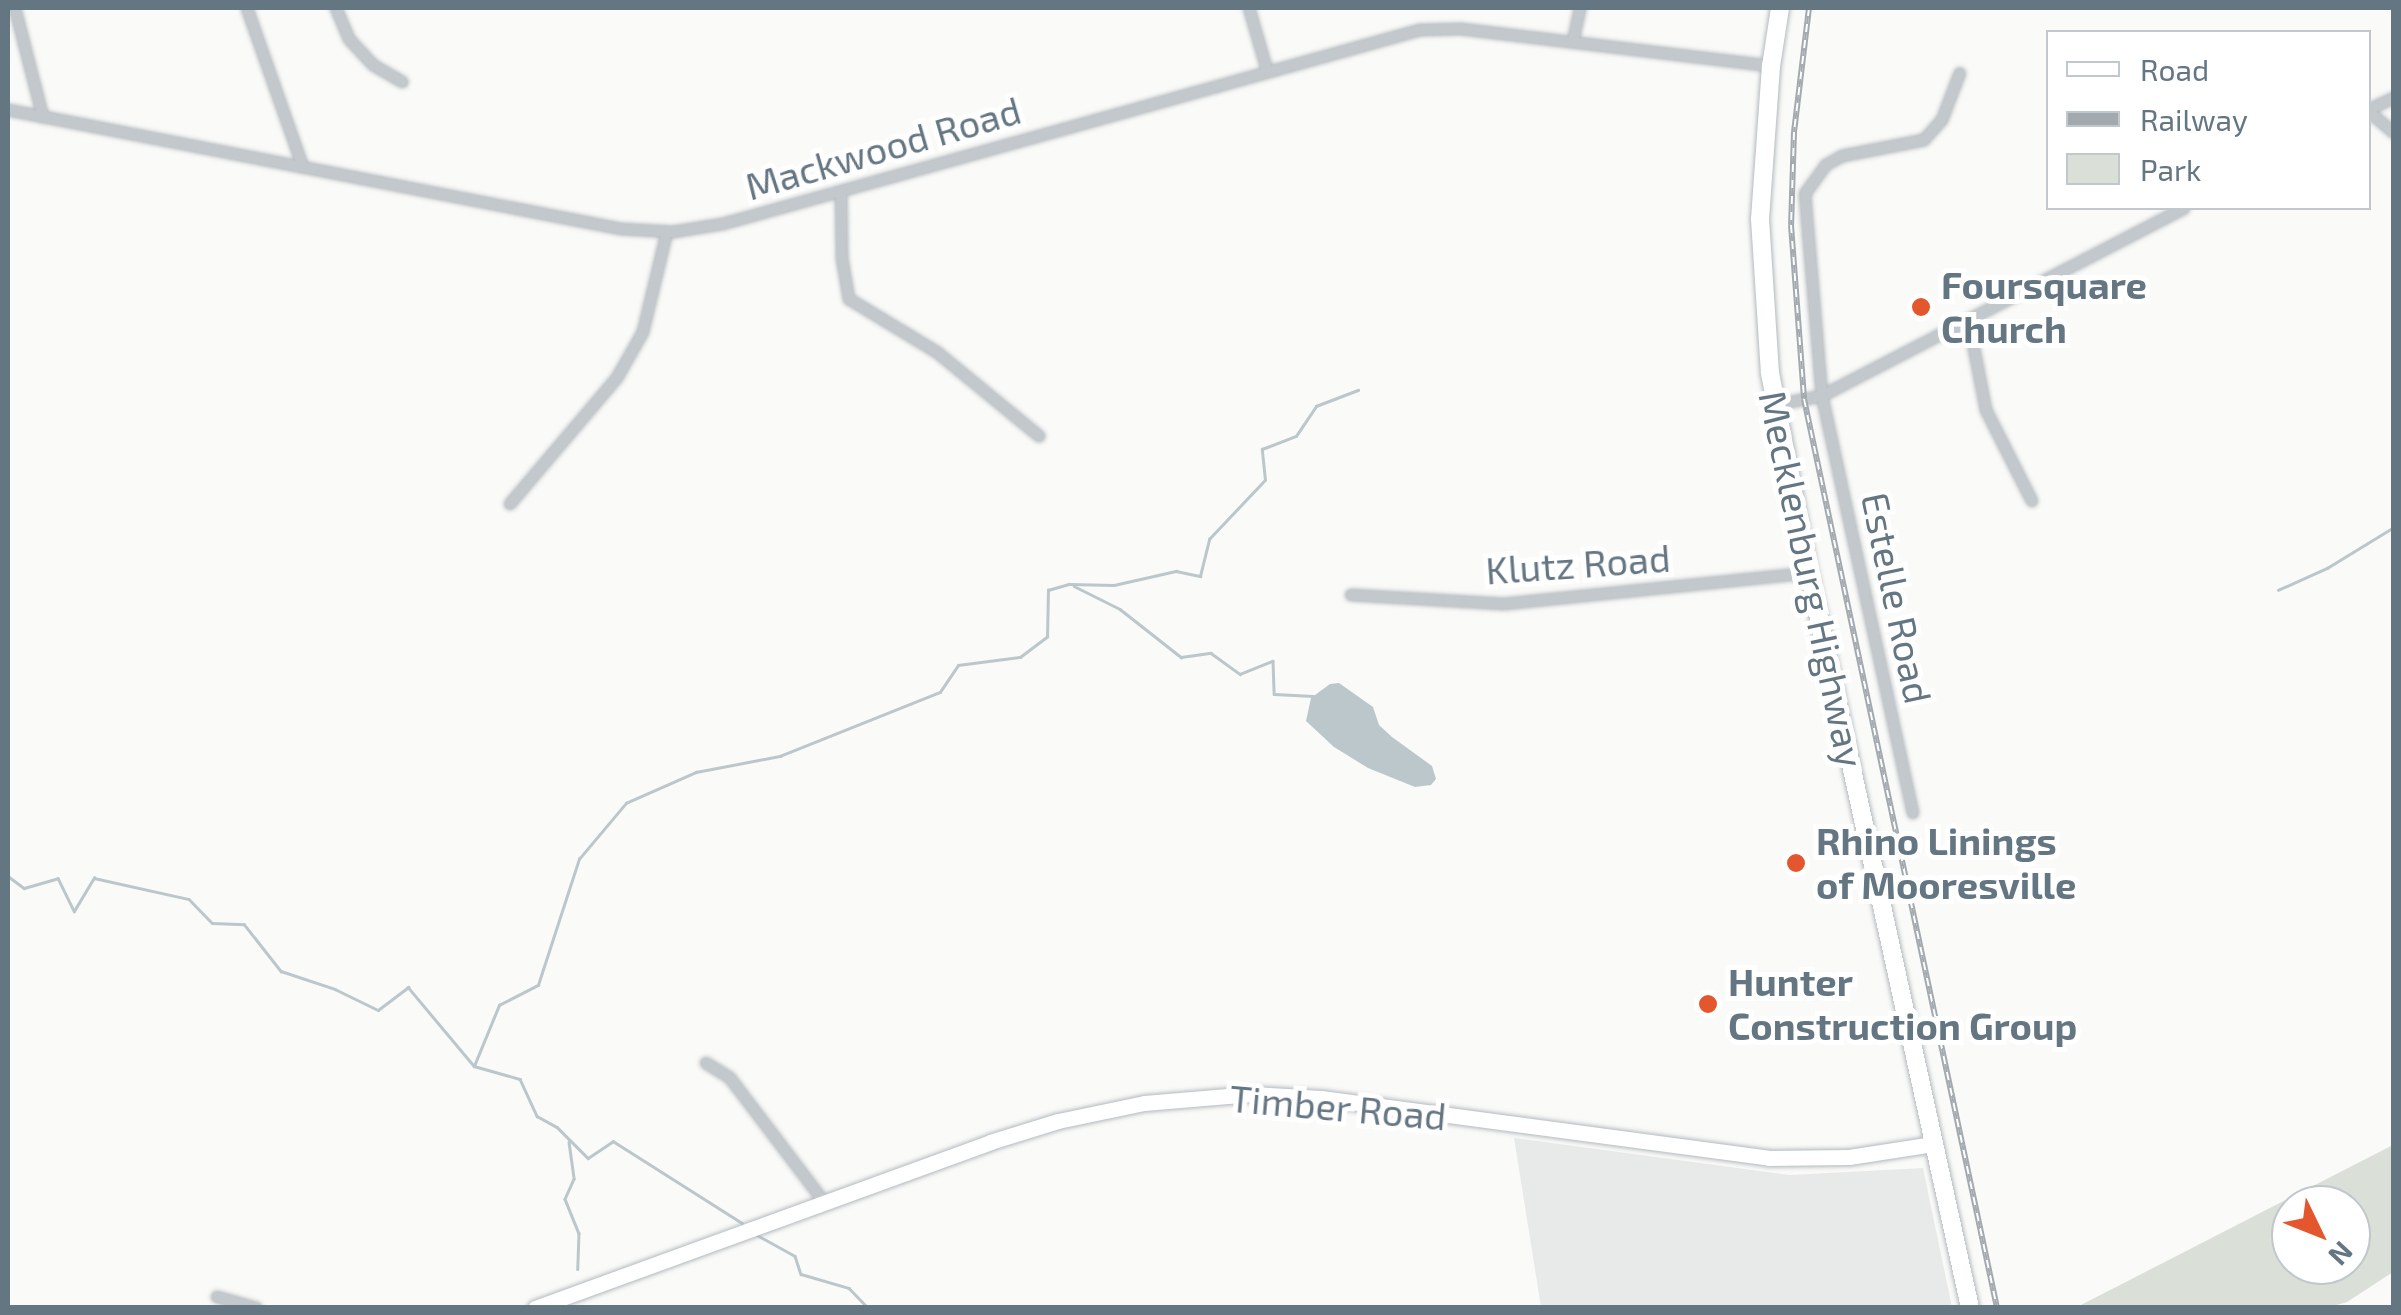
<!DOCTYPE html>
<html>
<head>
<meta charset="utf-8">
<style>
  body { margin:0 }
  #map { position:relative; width:2401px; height:1315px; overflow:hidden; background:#fafaf8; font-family:"Exo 2",sans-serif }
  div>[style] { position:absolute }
  .built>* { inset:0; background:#e8e9e9 }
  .green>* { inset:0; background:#dadfd7 }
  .water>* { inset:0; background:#bbc7cb }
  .stream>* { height:2.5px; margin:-1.25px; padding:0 1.25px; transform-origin:1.25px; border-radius:1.25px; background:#bbc7cb }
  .roads { filter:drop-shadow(0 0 2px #b3babf) drop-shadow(0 0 2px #b3babf) }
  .street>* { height:10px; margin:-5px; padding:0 5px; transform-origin:5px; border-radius:5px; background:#c3c8cc }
  .secondary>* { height:15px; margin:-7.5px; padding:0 7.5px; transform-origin:7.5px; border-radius:7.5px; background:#fff }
  .primary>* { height:18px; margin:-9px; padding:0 9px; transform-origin:9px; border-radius:9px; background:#fff }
  .rail>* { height:6px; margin-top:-3px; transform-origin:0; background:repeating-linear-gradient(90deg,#fff 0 8px,#a2aab0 0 16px); box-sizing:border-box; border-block:2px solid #a2aab0 }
  .dots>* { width:28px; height:28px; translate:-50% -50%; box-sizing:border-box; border:5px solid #fff; border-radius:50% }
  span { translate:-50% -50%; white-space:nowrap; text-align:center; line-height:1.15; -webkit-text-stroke:10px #fff; paint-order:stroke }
  .street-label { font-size:38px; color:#657683 }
  .poi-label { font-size:38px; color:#657683; font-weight:700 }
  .left { translate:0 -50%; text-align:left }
  .frame { position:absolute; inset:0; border:10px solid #657683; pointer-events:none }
  .legend { position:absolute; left:2046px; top:30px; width:325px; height:180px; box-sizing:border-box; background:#fff; border:2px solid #c1c8cd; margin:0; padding:12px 18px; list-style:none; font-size:30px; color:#657683 }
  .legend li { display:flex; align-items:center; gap:20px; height:50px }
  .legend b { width:50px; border:2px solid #c1c8cd }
  .north { position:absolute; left:2271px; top:1185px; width:100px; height:100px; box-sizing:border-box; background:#fff; border:2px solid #c1c8cd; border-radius:50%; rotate:133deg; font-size:28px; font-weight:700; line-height:40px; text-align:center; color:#657683 }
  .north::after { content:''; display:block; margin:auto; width:35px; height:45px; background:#e4572e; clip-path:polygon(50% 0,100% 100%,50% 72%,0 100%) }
</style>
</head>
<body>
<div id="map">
  <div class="built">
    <i style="clip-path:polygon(1514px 1138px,1790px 1175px,1923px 1168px,1952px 1307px,1541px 1307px)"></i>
  </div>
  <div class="green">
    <i style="clip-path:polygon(evenodd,2393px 1145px,2393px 1272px,2347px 1302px,2326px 1308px,2077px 1307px,2393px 1145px,2291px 1205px,2351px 1205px,2351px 1265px,2291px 1265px,2291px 1205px)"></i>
  </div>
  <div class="water">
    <i style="clip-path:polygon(1339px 683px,1373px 707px,1379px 725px,1392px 737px,1432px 766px,1436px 779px,1431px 785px,1415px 787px,1368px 768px,1334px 747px,1306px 721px,1311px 698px,1330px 684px)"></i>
  </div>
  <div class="stream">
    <i style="left:1074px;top:586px;width:51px;rotate:26.6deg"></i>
    <i style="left:1120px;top:609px;width:78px;rotate:38.2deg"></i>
    <i style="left:1181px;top:657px;width:30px;rotate:-8deg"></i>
    <i style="left:1211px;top:653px;width:36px;rotate:36deg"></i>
    <i style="left:1240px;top:674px;width:35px;rotate:-22deg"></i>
    <i style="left:1273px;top:661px;width:33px;rotate:88deg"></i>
    <i style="left:1274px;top:694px;width:39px;rotate:3deg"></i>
    <i style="left:2278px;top:590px;width:54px;rotate:-24.2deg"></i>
    <i style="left:2327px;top:568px;width:79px;rotate:-31.5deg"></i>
    <i style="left:8px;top:876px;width:20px;rotate:37deg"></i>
    <i style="left:24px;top:888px;width:35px;rotate:-16deg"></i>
    <i style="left:58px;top:878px;width:37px;rotate:64deg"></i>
    <i style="left:74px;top:911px;width:39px;rotate:-59deg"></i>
    <i style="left:94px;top:878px;width:97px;rotate:12.5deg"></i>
    <i style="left:189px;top:899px;width:33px;rotate:46deg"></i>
    <i style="left:212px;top:923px;width:32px;rotate:2deg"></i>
    <i style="left:244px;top:924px;width:60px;rotate:51.8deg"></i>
    <i style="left:281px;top:971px;width:57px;rotate:18.4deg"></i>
    <i style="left:335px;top:989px;width:48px;rotate:26deg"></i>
    <i style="left:378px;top:1010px;width:38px;rotate:-37deg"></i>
    <i style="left:408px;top:987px;width:103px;rotate:50.1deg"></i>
    <i style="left:474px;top:1066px;width:48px;rotate:15.8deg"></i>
    <i style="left:520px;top:1079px;width:41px;rotate:65.3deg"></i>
    <i style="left:537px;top:1116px;width:23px;rotate:29deg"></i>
    <i style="left:557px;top:1127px;width:44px;rotate:45deg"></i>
    <i style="left:588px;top:1158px;width:30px;rotate:-34deg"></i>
    <i style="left:613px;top:1141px;width:153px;rotate:32.4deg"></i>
    <i style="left:474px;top:1066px;width:66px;rotate:-67.7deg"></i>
    <i style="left:499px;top:1005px;width:44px;rotate:-27.1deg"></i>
    <i style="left:538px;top:985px;width:133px;rotate:-72deg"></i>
    <i style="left:579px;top:859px;width:73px;rotate:-50deg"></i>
    <i style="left:626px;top:803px;width:77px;rotate:-23.9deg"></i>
    <i style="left:696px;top:772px;width:86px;rotate:-10.8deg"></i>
    <i style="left:780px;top:756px;width:172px;rotate:-21.8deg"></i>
    <i style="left:940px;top:692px;width:32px;rotate:-56deg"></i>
    <i style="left:958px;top:665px;width:63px;rotate:-7.4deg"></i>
    <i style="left:1020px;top:657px;width:34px;rotate:-37deg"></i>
    <i style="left:1047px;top:637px;width:47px;rotate:-88.8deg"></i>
    <i style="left:1048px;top:590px;width:22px;rotate:-16deg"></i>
    <i style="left:1069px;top:584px;width:45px;rotate:1.3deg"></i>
    <i style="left:1114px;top:585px;width:64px;rotate:-12.7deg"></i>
    <i style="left:1176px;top:571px;width:25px;rotate:12deg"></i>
    <i style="left:1200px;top:576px;width:38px;rotate:-76deg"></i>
    <i style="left:1209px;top:539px;width:81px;rotate:-46.5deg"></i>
    <i style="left:1265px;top:480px;width:31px;rotate:-96deg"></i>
    <i style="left:1262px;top:449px;width:36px;rotate:-21deg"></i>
    <i style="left:1296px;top:436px;width:36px;rotate:-56deg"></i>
    <i style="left:1316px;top:406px;width:45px;rotate:-20.9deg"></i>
    <i style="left:569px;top:1142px;width:37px;rotate:82deg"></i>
    <i style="left:574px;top:1179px;width:22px;rotate:114deg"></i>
    <i style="left:565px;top:1199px;width:37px;rotate:68deg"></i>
    <i style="left:579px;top:1233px;width:36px;rotate:92deg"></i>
    <i style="left:757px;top:1235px;width:43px;rotate:28.9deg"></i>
    <i style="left:795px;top:1256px;width:19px;rotate:72deg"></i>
    <i style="left:801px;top:1274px;width:50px;rotate:16.3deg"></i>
    <i style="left:849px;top:1288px;width:28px;rotate:46deg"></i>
  </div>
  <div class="roads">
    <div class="street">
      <i style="left:15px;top:8px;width:113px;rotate:75.6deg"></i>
      <i style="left:247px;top:8px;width:169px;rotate:70.6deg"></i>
      <i style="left:336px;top:8px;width:34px;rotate:67deg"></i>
      <i style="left:349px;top:39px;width:35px;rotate:47deg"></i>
      <i style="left:373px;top:65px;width:34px;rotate:30deg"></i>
      <i style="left:1249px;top:8px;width:65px;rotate:73.8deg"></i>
      <i style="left:1573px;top:42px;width:35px;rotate:-78deg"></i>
      <i style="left:8px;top:110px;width:624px;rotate:10.99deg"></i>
      <i style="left:621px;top:229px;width:52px;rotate:3.3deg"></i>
      <i style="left:673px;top:232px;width:51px;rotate:-9.1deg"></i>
      <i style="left:723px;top:224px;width:723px;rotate:-15.55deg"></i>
      <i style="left:1420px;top:30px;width:41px;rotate:-1.4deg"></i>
      <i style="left:1461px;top:29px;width:312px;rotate:6.8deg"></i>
      <i style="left:2368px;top:110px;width:29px;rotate:-25deg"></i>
      <i style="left:2368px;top:111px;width:34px;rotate:40deg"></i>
      <i style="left:841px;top:191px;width:67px;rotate:89.1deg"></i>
      <i style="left:842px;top:258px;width:42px;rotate:80.3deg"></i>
      <i style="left:849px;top:299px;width:104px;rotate:31.2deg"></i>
      <i style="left:938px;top:353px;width:131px;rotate:39.4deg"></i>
      <i style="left:1964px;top:323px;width:22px;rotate:66deg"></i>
      <i style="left:1973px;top:343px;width:68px;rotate:79deg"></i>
      <i style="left:1986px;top:410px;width:102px;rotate:63.2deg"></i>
      <i style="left:1775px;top:405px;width:48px;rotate:-10.8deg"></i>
      <i style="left:1822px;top:396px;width:408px;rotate:-27.4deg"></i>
      <i style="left:510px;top:504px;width:165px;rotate:-49.7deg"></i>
      <i style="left:617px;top:378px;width:53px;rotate:-60.5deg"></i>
      <i style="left:643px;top:332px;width:103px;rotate:-76.5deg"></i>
      <i style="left:1351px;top:595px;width:153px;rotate:3.4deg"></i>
      <i style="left:1504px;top:604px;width:307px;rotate:-5.8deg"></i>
      <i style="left:1913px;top:813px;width:427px;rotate:-102.3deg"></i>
      <i style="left:1822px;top:396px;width:203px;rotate:-94.8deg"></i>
      <i style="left:1805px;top:194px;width:36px;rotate:-54deg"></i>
      <i style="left:1826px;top:165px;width:18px;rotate:-29deg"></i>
      <i style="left:1842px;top:156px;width:84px;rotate:-11deg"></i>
      <i style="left:1924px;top:140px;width:27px;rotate:-48deg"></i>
      <i style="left:1942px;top:120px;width:50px;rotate:-69deg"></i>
      <i style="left:706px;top:1063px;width:28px;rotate:32deg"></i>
      <i style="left:730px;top:1078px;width:157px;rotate:52.8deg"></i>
      <i style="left:217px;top:1297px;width:41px;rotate:15.8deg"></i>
    </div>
    <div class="secondary">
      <i style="left:535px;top:1308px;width:484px;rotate:-20deg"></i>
      <i style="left:990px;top:1142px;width:71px;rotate:-17.2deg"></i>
      <i style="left:1058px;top:1121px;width:88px;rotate:-11.8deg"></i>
      <i style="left:1144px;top:1103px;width:108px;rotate:-4.8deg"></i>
      <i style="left:1252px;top:1094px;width:69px;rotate:3.3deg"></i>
      <i style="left:1321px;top:1098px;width:451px;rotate:7.6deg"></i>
      <i style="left:1768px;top:1158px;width:81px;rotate:-0.7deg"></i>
      <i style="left:1849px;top:1157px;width:85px;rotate:-8.8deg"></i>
    </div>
    <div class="primary">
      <i style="left:1780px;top:8px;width:59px;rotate:98.8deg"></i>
      <i style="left:1771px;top:66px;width:153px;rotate:94.1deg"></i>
      <i style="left:1760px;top:219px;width:154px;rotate:86.3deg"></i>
      <i style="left:1770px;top:373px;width:204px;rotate:79deg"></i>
      <i style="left:1809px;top:573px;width:752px;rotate:77.64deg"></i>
    </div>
  </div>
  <div class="rail">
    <i style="left:1809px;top:8px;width:125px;rotate:96.9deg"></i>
    <i style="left:1794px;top:132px;width:93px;rotate:91.8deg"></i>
    <i style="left:1791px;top:225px;width:174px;rotate:85.7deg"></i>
    <i style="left:1804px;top:399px;width:929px;rotate:78.01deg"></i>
  </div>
  <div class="dots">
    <i style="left:1921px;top:307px;background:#e4572e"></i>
    <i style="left:1796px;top:863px;background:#e4572e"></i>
    <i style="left:1708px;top:1004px;background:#e4572e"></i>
  </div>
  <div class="street-label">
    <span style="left:883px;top:148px;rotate:-16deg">Mackwood Road</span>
    <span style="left:1578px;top:564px;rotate:-4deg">Klutz Road</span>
    <span style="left:1812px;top:579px;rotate:78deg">Mecklenburg Highway</span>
    <span style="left:1897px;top:598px;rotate:78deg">Estelle Road</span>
    <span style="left:1338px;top:1107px;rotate:5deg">Timber Road</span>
  </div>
  <div class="poi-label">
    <span class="left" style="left:1941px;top:307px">Foursquare<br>Church</span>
    <span class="left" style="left:1816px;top:863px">Rhino Linings<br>of Mooresville</span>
    <span class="left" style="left:1728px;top:1004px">Hunter<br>Construction Group</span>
  </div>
  <div class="frame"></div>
  <ul class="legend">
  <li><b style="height:12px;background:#fff"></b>Road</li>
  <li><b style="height:12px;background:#a2aab0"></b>Railway</li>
  <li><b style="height:28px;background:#dadfd7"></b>Park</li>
  </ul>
  <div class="north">N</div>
</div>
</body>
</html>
